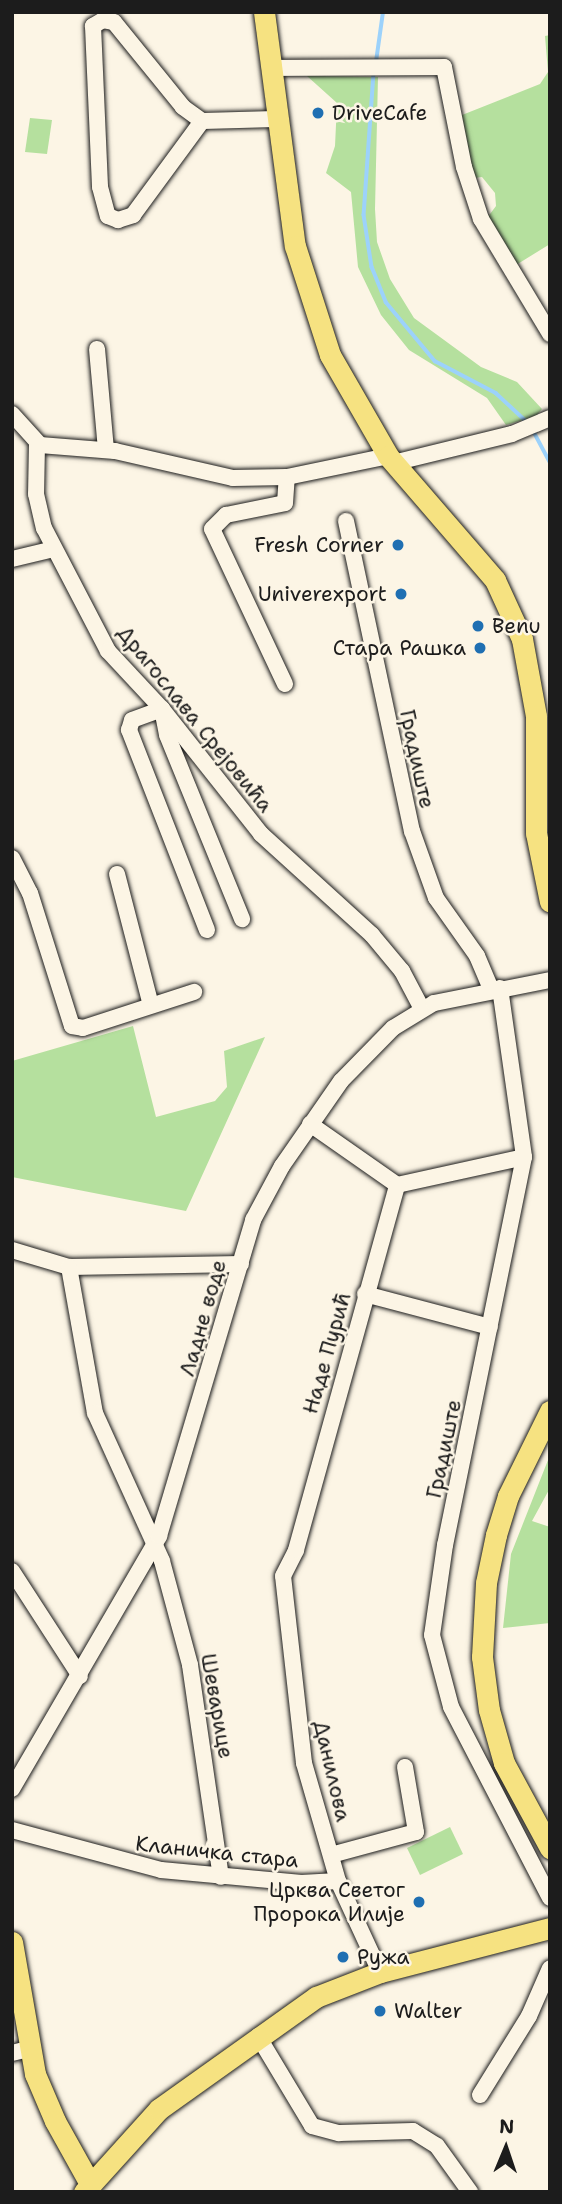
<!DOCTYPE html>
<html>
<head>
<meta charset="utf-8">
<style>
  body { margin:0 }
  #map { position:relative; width:562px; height:2204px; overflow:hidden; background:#fcf5e5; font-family:"Shantell Sans",sans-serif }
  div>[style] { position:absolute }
  .green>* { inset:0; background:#b5e09e }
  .stream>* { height:3.5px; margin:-1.75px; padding:0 1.75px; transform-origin:1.75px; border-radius:1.75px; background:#9cd2fb }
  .roads { filter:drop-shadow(0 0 2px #1c1c1c) drop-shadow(0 0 2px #1c1c1c) }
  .minor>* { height:16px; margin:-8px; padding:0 8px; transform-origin:8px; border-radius:8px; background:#fcf5e5 }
  .major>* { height:21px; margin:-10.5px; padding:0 10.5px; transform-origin:10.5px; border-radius:10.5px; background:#f6e281 }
  .dots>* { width:19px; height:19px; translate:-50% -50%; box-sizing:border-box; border:4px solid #fcf5e5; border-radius:50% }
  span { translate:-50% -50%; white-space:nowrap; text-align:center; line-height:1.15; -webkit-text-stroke:5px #fcf5e5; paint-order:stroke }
  .poi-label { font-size:21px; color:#1c1c1c }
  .left { translate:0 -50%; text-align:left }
  .right { translate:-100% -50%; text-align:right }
  .street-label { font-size:21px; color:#1c1c1c }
  .frame { position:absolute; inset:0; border:14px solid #1c1c1c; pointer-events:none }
  .north { position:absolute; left:471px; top:2113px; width:70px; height:70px; -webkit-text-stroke:5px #fcf5e5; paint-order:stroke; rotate:2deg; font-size:19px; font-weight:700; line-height:28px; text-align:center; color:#1c1c1c }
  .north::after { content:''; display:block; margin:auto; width:24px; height:32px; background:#1c1c1c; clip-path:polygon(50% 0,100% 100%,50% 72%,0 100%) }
</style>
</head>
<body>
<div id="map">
  <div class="green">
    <i style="clip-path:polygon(550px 35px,550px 244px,516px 265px,487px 218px,496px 206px,495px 193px,482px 177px,474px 178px,462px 115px,540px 84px,548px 72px,545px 36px)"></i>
    <i style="clip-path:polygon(307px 76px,378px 77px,375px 209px,377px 242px,390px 279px,414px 318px,481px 367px,517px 382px,542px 409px,536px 416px,506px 425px,487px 398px,409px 350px,381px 315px,358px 267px,351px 192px,326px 173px,335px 146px,337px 103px)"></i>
    <i style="clip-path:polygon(30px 118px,52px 120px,47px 154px,25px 152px)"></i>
    <i style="clip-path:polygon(133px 1026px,156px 1117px,215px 1101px,227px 1087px,224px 1051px,265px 1037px,186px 1211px,12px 1177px,12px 1061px)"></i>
    <i style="clip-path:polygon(550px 1455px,550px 1488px,532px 1521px,550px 1527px,550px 1623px,503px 1628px,511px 1554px)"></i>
    <i style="clip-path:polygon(450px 1827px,463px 1854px,420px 1875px,407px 1848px)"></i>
  </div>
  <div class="stream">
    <i style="left:376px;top:62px;width:50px;rotate:-82deg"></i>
    <i style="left:374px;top:73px;width:142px;rotate:94deg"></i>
    <i style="left:364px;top:215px;width:53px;rotate:81.3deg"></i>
    <i style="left:372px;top:267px;width:38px;rotate:68deg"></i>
    <i style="left:386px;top:302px;width:77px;rotate:50.3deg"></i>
    <i style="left:435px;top:361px;width:69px;rotate:27.7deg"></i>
    <i style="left:496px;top:393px;width:41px;rotate:43deg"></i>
    <i style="left:533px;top:430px;width:36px;rotate:62deg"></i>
  </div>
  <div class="roads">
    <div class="minor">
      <i style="left:271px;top:68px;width:173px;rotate:-0.3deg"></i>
      <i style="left:444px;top:67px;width:102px;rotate:78.7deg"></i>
      <i style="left:464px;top:167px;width:55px;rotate:71.9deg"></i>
      <i style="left:481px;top:219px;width:134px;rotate:59deg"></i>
      <i style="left:202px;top:121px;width:24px;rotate:-144deg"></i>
      <i style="left:183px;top:107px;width:109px;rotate:-129.1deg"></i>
      <i style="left:114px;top:22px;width:11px;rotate:-170deg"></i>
      <i style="left:103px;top:20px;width:12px;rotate:149deg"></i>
      <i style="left:93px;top:26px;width:161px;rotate:87.5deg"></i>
      <i style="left:100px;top:187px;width:30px;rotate:75deg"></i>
      <i style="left:108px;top:216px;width:11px;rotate:22deg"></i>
      <i style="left:118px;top:220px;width:16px;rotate:-18deg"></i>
      <i style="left:133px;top:215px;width:117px;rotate:-53.7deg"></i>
      <i style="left:202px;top:121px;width:74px;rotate:-1.5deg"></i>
      <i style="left:97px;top:349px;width:101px;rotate:84.9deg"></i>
      <i style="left:12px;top:414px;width:42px;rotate:47.9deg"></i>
      <i style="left:40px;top:445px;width:75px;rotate:4.6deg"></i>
      <i style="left:115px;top:451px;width:121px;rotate:12.9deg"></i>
      <i style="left:233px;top:478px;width:54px;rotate:-1.1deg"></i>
      <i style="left:287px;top:477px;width:103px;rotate:-11.7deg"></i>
      <i style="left:37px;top:444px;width:50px;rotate:91.1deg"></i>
      <i style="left:36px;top:494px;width:35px;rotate:77deg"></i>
      <i style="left:44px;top:528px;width:139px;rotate:62.5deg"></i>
      <i style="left:108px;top:651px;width:79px;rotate:47deg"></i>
      <i style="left:162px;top:709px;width:159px;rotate:51.6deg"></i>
      <i style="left:261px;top:834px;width:150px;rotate:42.3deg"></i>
      <i style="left:372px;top:935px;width:47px;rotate:50.2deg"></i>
      <i style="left:402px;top:971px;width:43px;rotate:62.2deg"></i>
      <i style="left:393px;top:463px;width:122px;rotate:-13.7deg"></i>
      <i style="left:512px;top:434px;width:41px;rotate:-22.8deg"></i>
      <i style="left:346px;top:521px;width:317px;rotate:78deg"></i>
      <i style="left:412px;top:831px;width:71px;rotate:70.3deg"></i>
      <i style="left:436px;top:898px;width:71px;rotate:54.7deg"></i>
      <i style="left:477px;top:956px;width:36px;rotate:67deg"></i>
      <i style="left:12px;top:559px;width:43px;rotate:-13.4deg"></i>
      <i style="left:285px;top:684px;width:171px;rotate:-115.2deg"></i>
      <i style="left:212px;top:529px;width:20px;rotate:-45deg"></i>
      <i style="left:226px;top:515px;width:60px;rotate:-11.5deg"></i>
      <i style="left:285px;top:503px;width:26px;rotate:-86deg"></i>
      <i style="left:12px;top:858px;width:39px;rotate:63deg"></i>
      <i style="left:30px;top:893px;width:139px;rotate:72.5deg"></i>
      <i style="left:72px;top:1026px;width:11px;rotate:10deg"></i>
      <i style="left:83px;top:1028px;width:117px;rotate:-18deg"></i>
      <i style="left:117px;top:874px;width:135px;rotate:75.5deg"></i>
      <i style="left:207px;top:930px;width:215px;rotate:-111.3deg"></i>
      <i style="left:129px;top:730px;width:10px;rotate:-73deg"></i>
      <i style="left:132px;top:720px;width:32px;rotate:-20deg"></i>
      <i style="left:162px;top:709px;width:26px;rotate:79deg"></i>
      <i style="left:167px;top:735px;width:199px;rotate:67.8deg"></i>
      <i style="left:500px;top:988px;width:171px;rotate:81.9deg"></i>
      <i style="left:524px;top:1157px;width:396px;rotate:101.5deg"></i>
      <i style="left:445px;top:1545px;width:91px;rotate:98.2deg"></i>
      <i style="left:432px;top:1635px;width:74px;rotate:75.2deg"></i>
      <i style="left:451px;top:1707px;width:215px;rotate:62.6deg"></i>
      <i style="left:310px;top:1124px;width:106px;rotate:35deg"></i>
      <i style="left:397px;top:1185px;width:130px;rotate:-12.4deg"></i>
      <i style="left:12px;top:1250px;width:59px;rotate:16.6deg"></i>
      <i style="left:69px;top:1267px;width:172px;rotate:-1deg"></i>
      <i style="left:69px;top:1267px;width:148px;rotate:79.9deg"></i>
      <i style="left:95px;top:1413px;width:162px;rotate:65.6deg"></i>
      <i style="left:162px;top:1561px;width:108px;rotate:74.9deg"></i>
      <i style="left:190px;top:1665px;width:214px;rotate:81.7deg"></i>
      <i style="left:365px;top:1294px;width:129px;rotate:14.8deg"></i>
      <i style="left:12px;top:1571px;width:125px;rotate:57.1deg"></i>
      <i style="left:12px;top:1789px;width:293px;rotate:-59.8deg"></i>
      <i style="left:159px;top:1536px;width:330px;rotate:-73.4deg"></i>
      <i style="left:253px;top:1220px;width:61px;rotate:-61.8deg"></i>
      <i style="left:282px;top:1166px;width:103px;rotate:-55.2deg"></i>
      <i style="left:341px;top:1081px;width:74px;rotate:-45.5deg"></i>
      <i style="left:393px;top:1028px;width:48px;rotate:-31.4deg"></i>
      <i style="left:434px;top:1003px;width:118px;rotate:-11.2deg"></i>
      <i style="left:12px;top:1830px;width:154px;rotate:15deg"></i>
      <i style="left:161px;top:1870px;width:141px;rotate:5.3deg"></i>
      <i style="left:301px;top:1883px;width:37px;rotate:-3deg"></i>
      <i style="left:331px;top:1855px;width:88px;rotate:-15.1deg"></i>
      <i style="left:416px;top:1832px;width:66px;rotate:-99.6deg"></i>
      <i style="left:380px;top:1972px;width:100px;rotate:-114.8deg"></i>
      <i style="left:338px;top:1881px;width:123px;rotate:-106.1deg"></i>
      <i style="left:304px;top:1763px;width:188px;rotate:-96.4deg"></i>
      <i style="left:283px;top:1576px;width:29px;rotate:-63deg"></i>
      <i style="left:296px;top:1550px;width:379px;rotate:-74.5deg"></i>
      <i style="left:258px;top:2036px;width:105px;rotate:59deg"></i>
      <i style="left:312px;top:2126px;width:28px;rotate:15deg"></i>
      <i style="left:339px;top:2133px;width:74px;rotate:-1.5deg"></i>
      <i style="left:413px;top:2131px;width:28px;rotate:32deg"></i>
      <i style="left:437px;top:2146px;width:57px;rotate:54.3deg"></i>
      <i style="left:12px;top:2053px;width:16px;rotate:-14deg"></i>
      <i style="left:480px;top:2095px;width:93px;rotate:-58.2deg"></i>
      <i style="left:529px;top:2016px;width:52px;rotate:-66.4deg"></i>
    </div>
    <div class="major">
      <i style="left:264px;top:12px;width:236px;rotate:82.5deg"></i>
      <i style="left:295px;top:246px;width:114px;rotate:72.2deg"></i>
      <i style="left:330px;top:355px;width:116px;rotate:60.1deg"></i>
      <i style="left:388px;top:456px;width:164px;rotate:49.2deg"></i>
      <i style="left:495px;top:580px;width:65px;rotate:65.4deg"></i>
      <i style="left:522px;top:639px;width:78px;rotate:79.7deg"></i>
      <i style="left:536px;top:716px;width:117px;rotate:90deg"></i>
      <i style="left:536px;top:833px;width:70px;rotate:78.5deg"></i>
      <i style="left:550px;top:1411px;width:95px;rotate:116.3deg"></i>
      <i style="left:508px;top:1496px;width:41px;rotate:107.1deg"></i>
      <i style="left:496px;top:1535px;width:49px;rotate:101.8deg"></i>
      <i style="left:486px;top:1583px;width:74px;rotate:93.1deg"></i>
      <i style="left:482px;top:1657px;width:53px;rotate:82.5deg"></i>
      <i style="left:489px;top:1710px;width:55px;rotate:74.2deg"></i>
      <i style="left:504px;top:1763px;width:97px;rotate:61.6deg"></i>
      <i style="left:12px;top:1942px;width:134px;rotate:80.1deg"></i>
      <i style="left:35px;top:2074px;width:51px;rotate:66.9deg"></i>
      <i style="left:55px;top:2121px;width:72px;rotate:60.9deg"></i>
      <i style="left:84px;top:2192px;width:112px;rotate:-47.9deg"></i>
      <i style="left:159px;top:2109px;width:193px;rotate:-35.5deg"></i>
      <i style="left:316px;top:1997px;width:69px;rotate:-21.3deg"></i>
      <i style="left:380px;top:1972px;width:176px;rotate:-14.5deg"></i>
    </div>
  </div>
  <div class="dots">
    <i style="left:318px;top:113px;background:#1f6fb2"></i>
    <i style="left:398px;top:545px;background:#1f6fb2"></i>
    <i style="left:401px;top:594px;background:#1f6fb2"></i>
    <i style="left:478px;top:626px;background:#1f6fb2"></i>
    <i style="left:480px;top:648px;background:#1f6fb2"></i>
    <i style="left:419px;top:1902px;background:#1f6fb2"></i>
    <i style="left:343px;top:1957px;background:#1f6fb2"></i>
    <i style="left:380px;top:2011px;background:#1f6fb2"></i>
  </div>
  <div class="poi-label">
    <span class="left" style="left:332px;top:113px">DriveCafe</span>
    <span class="right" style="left:384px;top:545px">Fresh Corner</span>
    <span class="right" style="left:387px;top:594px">Univerexport</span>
    <span class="left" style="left:492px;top:626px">Benu</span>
    <span class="right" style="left:466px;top:648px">Стара Рашка</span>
    <span class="right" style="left:405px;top:1902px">Црква Светог<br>Пророка Илије</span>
    <span class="left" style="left:357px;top:1957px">Ружа</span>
    <span class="left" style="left:394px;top:2011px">Walter</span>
  </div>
  <div class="street-label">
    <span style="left:195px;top:719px;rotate:51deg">Драгослава Срејовића</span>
    <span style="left:417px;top:759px;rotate:78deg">Градиште</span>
    <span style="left:203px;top:1318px;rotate:-74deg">Ладне воде</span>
    <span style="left:327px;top:1353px;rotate:-74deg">Наде Пурић</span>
    <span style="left:444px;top:1449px;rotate:-78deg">Градиште</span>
    <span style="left:217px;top:1706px;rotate:80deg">Шеварице</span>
    <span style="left:332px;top:1771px;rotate:77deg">Данилова</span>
    <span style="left:217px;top:1852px;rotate:6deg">Кланичка стара</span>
  </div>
  <div class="frame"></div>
  <div class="north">N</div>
</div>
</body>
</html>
